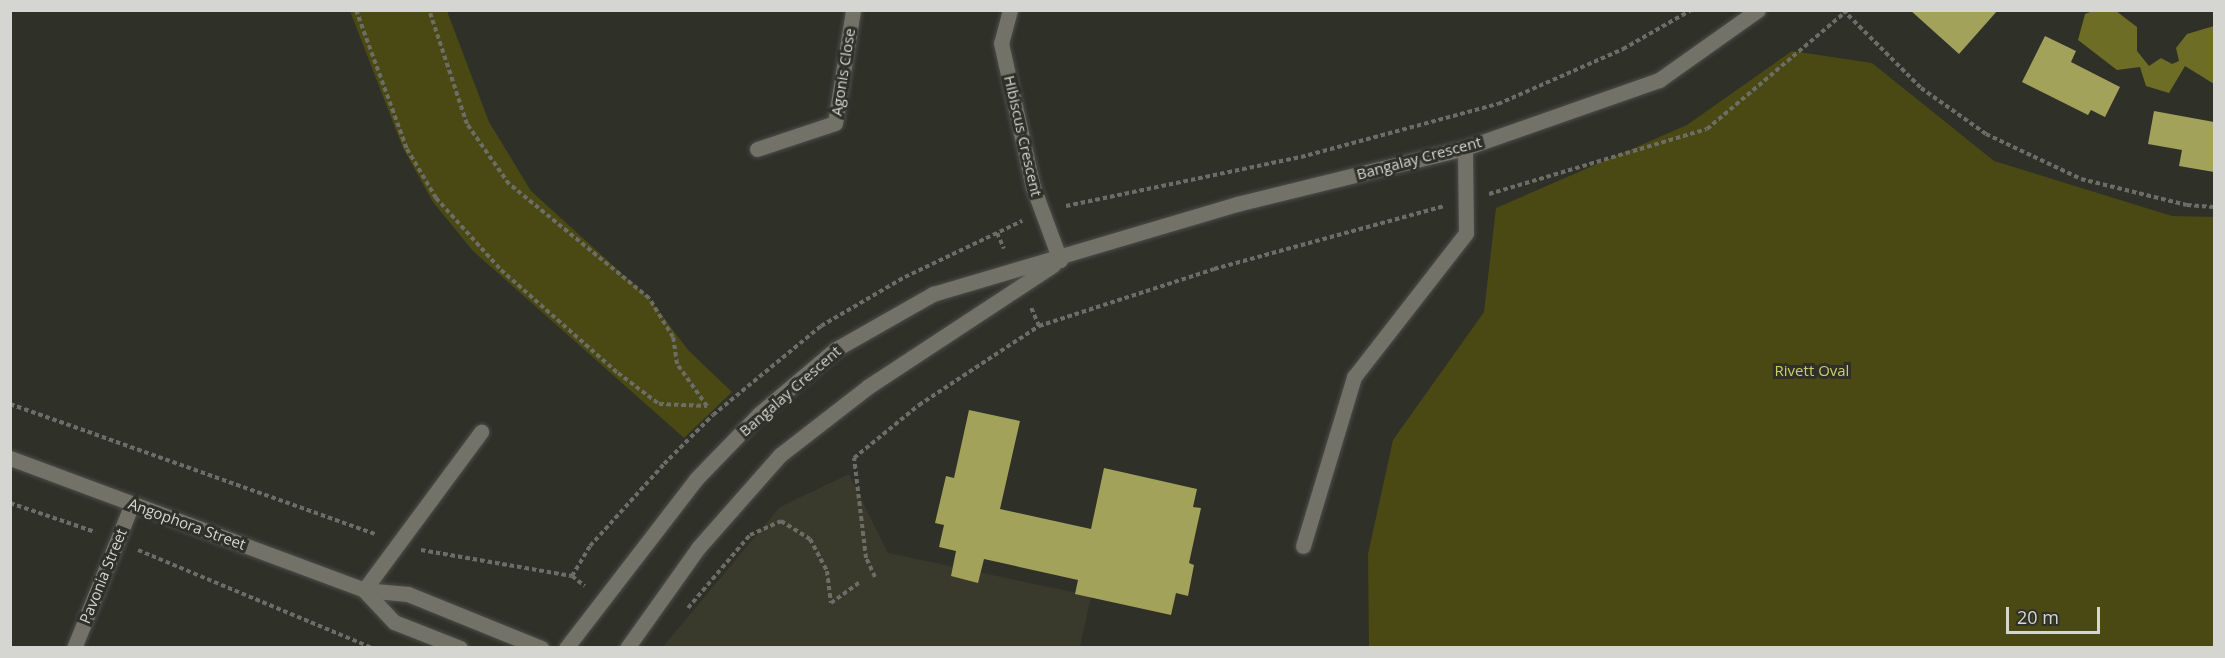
<!DOCTYPE html>
<html>
<head>
<meta charset="utf-8">
<style>
  body { margin:0 }
  #map { position:relative; width:2225px; height:658px; overflow:hidden; background:#2f3028; font-family:"Open Sans",sans-serif }
  div>[style] { position:absolute }
  .built>* { inset:0; background:#3a3a2c }
  .green>* { inset:0; background:#4a4914 }
  .forest>* { inset:0; background:#6e6d25 }
  .building>* { inset:0; background:#a2a25b }
  .path>* { height:4px; margin-top:-2px; transform-origin:0; background:repeating-linear-gradient(90deg,#6c6d66 0 4.5px,transparent 0 7.5px) }
  .roads { filter:drop-shadow(0 0 2px #4c4d47) drop-shadow(0 0 2px #4c4d47) }
  .minor>* { height:15px; margin:-7.5px; padding:0 7.5px; transform-origin:7.5px; border-radius:7.5px; background:#727269 }
  span { translate:-50% -50%; white-space:nowrap; text-align:center; line-height:1.15; -webkit-text-stroke:6px #2f3028; paint-order:stroke }
  .street-label { font-size:15px; color:#d5d6d1 }
  .park-label { font-size:15px; color:#cdce69 }
  .frame { position:absolute; inset:0; border:12px solid #d5d6d1; pointer-events:none }
  .scale { position:absolute; left:2006px; top:607px; width:94px; height:27px; box-sizing:border-box; border:3px solid #d5d6d1; border-top:0; padding-left:8px; font-size:18px; line-height:21px; white-space:nowrap; color:#d5d6d1; -webkit-text-stroke:4px #2f3028; paint-order:stroke }
</style>
</head>
<body>
<div id="map">
  <div class="built">
    <i style="clip-path:polygon(849px 474px,888px 553px,1091px 596px,1080px 647px,662px 648px,780px 507px)"></i>
  </div>
  <div class="green">
    <i style="clip-path:polygon(350px 11px,447px 11px,489px 122px,531px 191px,649px 298px,688px 350px,732px 392px,684px 438px,473px 251px,433px 202px,403px 148px)"></i>
    <i style="clip-path:polygon(1792px 51px,1872px 63px,1994px 161px,2172px 216px,2214px 217px,2214px 647px,1369px 648px,1368px 554px,1393px 440px,1484px 312px,1496px 208px,1687px 125px)"></i>
  </div>
  <div class="forest">
    <i style="clip-path:polygon(2093px 11px,2116px 11px,2137px 27px,2137px 51px,2149px 66px,2161px 58px,2172px 64px,2179px 61px,2176px 48px,2187px 34px,2214px 26px,2214px 84px,2185px 66px,2169px 93px,2146px 86px,2140px 67px,2117px 70px,2078px 40px,2085px 14px)"></i>
  </div>
  <div class="building">
    <i style="clip-path:polygon(1910px 10px,1998px 10px,1959px 54px)"></i>
    <i style="clip-path:polygon(2045px 36px,2076px 51px,2071px 62px,2120px 87px,2105px 117px,2091px 110px,2088px 115px,2022px 82px)"></i>
    <i style="clip-path:polygon(2154px 111px,2214px 122px,2214px 172px,2179px 166px,2182px 150px,2148px 144px)"></i>
    <i style="clip-path:polygon(969px 410px,1020px 421px,1000px 509px,1091px 529px,1104px 468px,1197px 489px,1193px 507px,1201px 508px,1189px 563px,1194px 565px,1188px 596px,1176px 593px,1171px 615px,1075px 594px,1078px 580px,984px 559px,978px 583px,951px 576px,956px 551px,939px 547px,944px 525px,935px 523px,946px 476px,954px 478px)"></i>
  </div>
  <div class="path">
    <i style="left:356px;top:10px;width:148px;rotate:69.9deg"></i>
    <i style="left:407px;top:149px;width:57px;rotate:59.4deg"></i>
    <i style="left:436px;top:198px;width:97px;rotate:47.9deg"></i>
    <i style="left:501px;top:270px;width:156px;rotate:41.4deg"></i>
    <i style="left:618px;top:373px;width:51px;rotate:37.1deg"></i>
    <i style="left:659px;top:404px;width:48px;rotate:2.4deg"></i>
    <i style="left:707px;top:406px;width:52px;rotate:-125.5deg"></i>
    <i style="left:677px;top:364px;width:27px;rotate:-98deg"></i>
    <i style="left:673px;top:337px;width:46px;rotate:-121.6deg"></i>
    <i style="left:649px;top:298px;width:181px;rotate:-140.8deg"></i>
    <i style="left:509px;top:184px;width:73px;rotate:-125deg"></i>
    <i style="left:467px;top:124px;width:120px;rotate:-108.4deg"></i>
    <i style="left:1843px;top:10px;width:110px;rotate:45deg"></i>
    <i style="left:1921px;top:88px;width:80px;rotate:35.3deg"></i>
    <i style="left:1986px;top:134px;width:105px;rotate:25.3deg"></i>
    <i style="left:2081px;top:179px;width:109px;rotate:13.8deg"></i>
    <i style="left:2187px;top:205px;width:27px;rotate:4deg"></i>
    <i style="left:1489px;top:194px;width:227px;rotate:-16.6deg"></i>
    <i style="left:1707px;top:129px;width:185px;rotate:-40.2deg"></i>
    <i style="left:1066px;top:206px;width:240px;rotate:-11.8deg"></i>
    <i style="left:1301px;top:157px;width:204px;rotate:-15.1deg"></i>
    <i style="left:1498px;top:104px;width:137px;rotate:-23.7deg"></i>
    <i style="left:1623px;top:49px;width:78px;rotate:-29.8deg"></i>
    <i style="left:997px;top:233px;width:17px;rotate:66deg"></i>
    <i style="left:1039px;top:326px;width:184px;rotate:-18deg"></i>
    <i style="left:1214px;top:269px;width:238px;rotate:-15.3deg"></i>
    <i style="left:10px;top:404px;width:390px;rotate:19.6deg"></i>
    <i style="left:10px;top:503px;width:90px;rotate:18.8deg"></i>
    <i style="left:138px;top:550px;width:254px;rotate:22.7deg"></i>
    <i style="left:421px;top:550px;width:153px;rotate:9.8deg"></i>
    <i style="left:572px;top:576px;width:16px;rotate:38deg"></i>
    <i style="left:572px;top:576px;width:35px;rotate:-59deg"></i>
    <i style="left:590px;top:546px;width:110px;rotate:-47.9deg"></i>
    <i style="left:664px;top:464px;width:69px;rotate:-45deg"></i>
    <i style="left:713px;top:415px;width:140px;rotate:-39.5deg"></i>
    <i style="left:821px;top:326px;width:97px;rotate:-30.3deg"></i>
    <i style="left:905px;top:277px;width:130px;rotate:-25.6deg"></i>
    <i style="left:875px;top:577px;width:21px;rotate:-115deg"></i>
    <i style="left:866px;top:558px;width:101px;rotate:-96.8deg"></i>
    <i style="left:854px;top:458px;width:84px;rotate:-39.2deg"></i>
    <i style="left:919px;top:405px;width:144px;rotate:-33.4deg"></i>
    <i style="left:1039px;top:326px;width:21px;rotate:-113deg"></i>
    <i style="left:688px;top:608px;width:96px;rotate:-49.7deg"></i>
    <i style="left:750px;top:535px;width:34px;rotate:-24deg"></i>
    <i style="left:781px;top:521px;width:34px;rotate:32deg"></i>
    <i style="left:810px;top:539px;width:36px;rotate:62deg"></i>
    <i style="left:827px;top:571px;width:32px;rotate:83deg"></i>
    <i style="left:831px;top:603px;width:36px;rotate:-36deg"></i>
  </div>
  <div class="roads">
    <div class="minor">
      <i style="left:1010px;top:10px;width:34px;rotate:105deg"></i>
      <i style="left:1001px;top:43px;width:148px;rotate:77.5deg"></i>
      <i style="left:1033px;top:187px;width:78px;rotate:69.7deg"></i>
      <i style="left:757px;top:149px;width:82px;rotate:-18.4deg"></i>
      <i style="left:835px;top:123px;width:114px;rotate:-80.9deg"></i>
      <i style="left:10px;top:458px;width:378px;rotate:20.4deg"></i>
      <i style="left:364px;top:590px;width:44px;rotate:5.2deg"></i>
      <i style="left:408px;top:594px;width:144px;rotate:22.1deg"></i>
      <i style="left:1303px;top:546px;width:177px;rotate:-73.2deg"></i>
      <i style="left:1354px;top:377px;width:182px;rotate:-52.1deg"></i>
      <i style="left:1466px;top:233px;width:85px;rotate:-90.7deg"></i>
      <i style="left:364px;top:590px;width:197px;rotate:-53.5deg"></i>
      <i style="left:364px;top:590px;width:44px;rotate:46.8deg"></i>
      <i style="left:394px;top:622px;width:71px;rotate:21.5deg"></i>
      <i style="left:74px;top:648px;width:155px;rotate:-68.1deg"></i>
      <i style="left:566px;top:648px;width:213px;rotate:-52.4deg"></i>
      <i style="left:696px;top:479px;width:91px;rotate:-45.9deg"></i>
      <i style="left:759px;top:414px;width:101px;rotate:-40.2deg"></i>
      <i style="left:836px;top:349px;width:112px;rotate:-29.6deg"></i>
      <i style="left:933px;top:294px;width:317px;rotate:-16.5deg"></i>
      <i style="left:1237px;top:204px;width:235px;rotate:-13.8deg"></i>
      <i style="left:1465px;top:148px;width:206px;rotate:-19.3deg"></i>
      <i style="left:1659px;top:80px;width:121px;rotate:-35.3deg"></i>
      <i style="left:627px;top:648px;width:123px;rotate:-54.6deg"></i>
      <i style="left:698px;top:548px;width:124px;rotate:-48.6deg"></i>
      <i style="left:780px;top:455px;width:113px;rotate:-37.8deg"></i>
      <i style="left:869px;top:386px;width:220px;rotate:-33.3deg"></i>
    </div>
  </div>
  <div class="street-label">
    <span style="left:843px;top:72px;rotate:-81deg">Agonis Close</span>
    <span style="left:1023px;top:136px;rotate:77deg">Hibiscus Crescent</span>
    <span style="left:1419px;top:158px;rotate:-15deg">Bangalay Crescent</span>
    <span style="left:790px;top:391px;rotate:-41deg">Bangalay Crescent</span>
    <span style="left:187px;top:524px;rotate:20deg">Angophora Street</span>
    <span style="left:103px;top:576px;rotate:-68deg">Pavonia Street</span>
  </div>
  <div class="park-label">
    <span style="left:1812px;top:371px">Rivett Oval</span>
  </div>
  <div class="frame"></div>
  <div class="scale">20 m</div>
</div>
</body>
</html>
